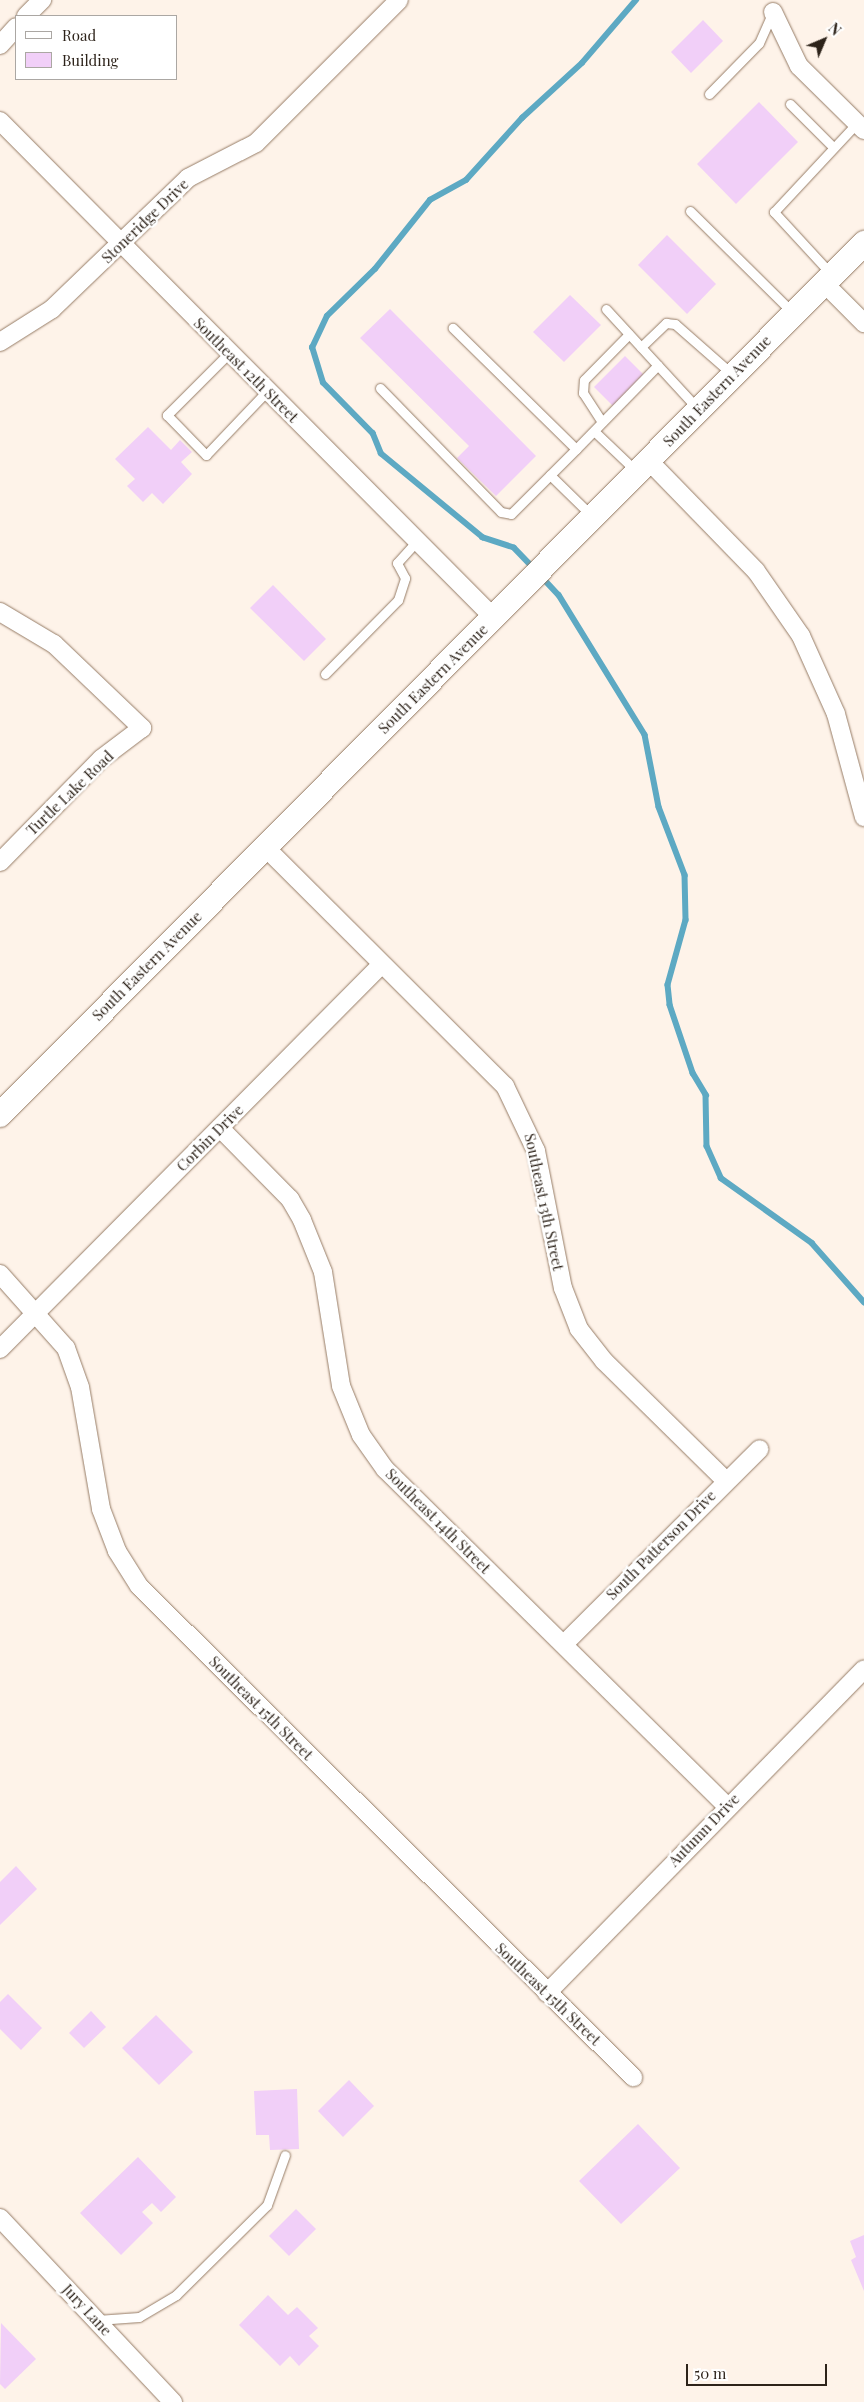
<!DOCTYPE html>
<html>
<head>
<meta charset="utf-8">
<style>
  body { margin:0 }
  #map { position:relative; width:864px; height:2402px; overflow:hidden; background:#fef3e9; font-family:"Playfair Display",serif }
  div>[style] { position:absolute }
  .stream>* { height:5.5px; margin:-2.75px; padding:0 2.75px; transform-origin:2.75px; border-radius:2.75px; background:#5da9c3 }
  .building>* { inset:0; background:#f1cff8 }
  .roads { filter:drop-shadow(0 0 1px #967c66) drop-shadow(0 0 1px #967c66) }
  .service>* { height:9px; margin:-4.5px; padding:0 4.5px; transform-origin:4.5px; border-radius:4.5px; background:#fff }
  .minor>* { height:18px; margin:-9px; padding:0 9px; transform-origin:9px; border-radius:9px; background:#fff }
  .secondary>* { height:24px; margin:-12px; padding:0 12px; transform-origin:12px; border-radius:12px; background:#fff }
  span { translate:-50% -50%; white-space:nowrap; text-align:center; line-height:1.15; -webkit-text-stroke:5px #fff; paint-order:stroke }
  .street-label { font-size:15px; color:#2d231a }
  .legend { position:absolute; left:15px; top:15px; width:162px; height:65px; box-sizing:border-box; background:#fff; border:1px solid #aba7a3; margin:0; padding:6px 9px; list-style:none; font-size:15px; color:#2d231a }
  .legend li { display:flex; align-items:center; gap:10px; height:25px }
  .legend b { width:25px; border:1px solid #aba7a3 }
  .north { position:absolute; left:799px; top:15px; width:50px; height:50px; -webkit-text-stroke:4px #fff; paint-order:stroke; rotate:45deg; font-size:14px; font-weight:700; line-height:20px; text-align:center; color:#2d231a }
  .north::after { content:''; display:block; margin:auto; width:18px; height:22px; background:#2d231a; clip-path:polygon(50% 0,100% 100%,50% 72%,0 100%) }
  .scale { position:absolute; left:686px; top:2364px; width:141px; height:22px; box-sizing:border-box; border:2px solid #2d231a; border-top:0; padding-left:6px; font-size:15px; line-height:18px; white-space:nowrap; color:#2d231a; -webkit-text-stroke:4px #fff; paint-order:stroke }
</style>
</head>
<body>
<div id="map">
  <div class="stream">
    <i style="left:535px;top:570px;width:30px;rotate:-134deg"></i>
    <i style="left:514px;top:548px;width:33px;rotate:-162deg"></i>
    <i style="left:483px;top:538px;width:132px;rotate:-140.5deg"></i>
    <i style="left:381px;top:454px;width:22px;rotate:-112deg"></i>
    <i style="left:373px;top:434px;width:71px;rotate:-134.4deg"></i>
    <i style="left:323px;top:383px;width:37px;rotate:-107deg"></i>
    <i style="left:312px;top:348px;width:35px;rotate:-65deg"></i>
    <i style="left:327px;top:316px;width:67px;rotate:-44.4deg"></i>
    <i style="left:375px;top:269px;width:88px;rotate:-51.4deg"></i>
    <i style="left:430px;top:200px;width:41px;rotate:-29.1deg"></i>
    <i style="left:466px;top:180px;width:84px;rotate:-47.9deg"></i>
    <i style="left:522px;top:118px;width:81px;rotate:-42.5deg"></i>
    <i style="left:582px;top:63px;width:83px;rotate:-49.4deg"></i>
    <i style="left:541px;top:576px;width:26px;rotate:47deg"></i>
    <i style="left:559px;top:595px;width:164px;rotate:58.4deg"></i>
    <i style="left:645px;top:735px;width:73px;rotate:79deg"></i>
    <i style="left:659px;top:807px;width:73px;rotate:69.1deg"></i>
    <i style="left:685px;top:875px;width:45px;rotate:88.7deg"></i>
    <i style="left:686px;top:920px;width:67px;rotate:105.5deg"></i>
    <i style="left:668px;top:985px;width:20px;rotate:84deg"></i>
    <i style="left:670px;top:1005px;width:72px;rotate:71.3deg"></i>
    <i style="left:693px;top:1073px;width:26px;rotate:59deg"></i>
    <i style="left:706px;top:1095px;width:51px;rotate:88.9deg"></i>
    <i style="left:707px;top:1146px;width:35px;rotate:66deg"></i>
    <i style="left:721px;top:1178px;width:112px;rotate:35.5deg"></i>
    <i style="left:812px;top:1243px;width:79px;rotate:48.6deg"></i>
  </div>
  <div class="building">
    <i style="clip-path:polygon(703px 20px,723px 41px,691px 73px,671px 52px)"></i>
    <i style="clip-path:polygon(759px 102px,798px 142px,736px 204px,697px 164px)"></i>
    <i style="clip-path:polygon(667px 235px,716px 284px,687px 314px,638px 265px)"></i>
    <i style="clip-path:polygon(570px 295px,601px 325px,564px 362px,533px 332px)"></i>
    <i style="clip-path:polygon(390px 309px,536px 456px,496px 496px,457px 458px,469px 446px,360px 338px)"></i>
    <i style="clip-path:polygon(625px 356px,644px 375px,613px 406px,594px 387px)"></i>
    <i style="clip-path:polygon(148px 427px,171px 450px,180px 440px,192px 452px,181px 462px,192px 474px,163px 504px,152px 493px,143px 502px,127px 486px,135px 479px,115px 459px)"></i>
    <i style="clip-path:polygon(273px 585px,326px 639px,304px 661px,250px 608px)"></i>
    <i style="clip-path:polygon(16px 1866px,37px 1889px,0 1925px,0 1882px)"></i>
    <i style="clip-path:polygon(8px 1994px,42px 2028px,21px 2050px,0 2029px,0 2002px)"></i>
    <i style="clip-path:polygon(91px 2011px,106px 2027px,84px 2048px,69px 2033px)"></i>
    <i style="clip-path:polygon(156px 2015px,193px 2052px,159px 2085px,122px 2048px)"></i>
    <i style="clip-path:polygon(349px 2080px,374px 2106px,343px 2137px,318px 2111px)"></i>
    <i style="clip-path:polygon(297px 2089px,299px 2149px,270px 2150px,269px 2135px,256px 2135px,254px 2091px)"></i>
    <i style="clip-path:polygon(638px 2124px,680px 2168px,621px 2224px,579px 2181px)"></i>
    <i style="clip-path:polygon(138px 2157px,176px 2197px,161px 2212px,152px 2203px,142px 2212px,153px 2223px,121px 2255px,80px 2213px)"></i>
    <i style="clip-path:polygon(296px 2209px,316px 2229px,289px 2256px,269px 2236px)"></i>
    <i style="clip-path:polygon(864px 2235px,864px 2291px,851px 2260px,856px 2257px,850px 2241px)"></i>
    <i style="clip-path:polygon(268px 2295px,288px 2315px,297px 2307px,318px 2328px,309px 2336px,319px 2346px,299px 2366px,290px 2356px,280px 2366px,239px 2325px)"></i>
    <i style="clip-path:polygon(1px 2323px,36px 2359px,5px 2389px,0 2384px)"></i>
  </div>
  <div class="roads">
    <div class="service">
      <i style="left:709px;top:94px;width:71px;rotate:-45.6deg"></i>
      <i style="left:759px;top:43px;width:34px;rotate:-66deg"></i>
      <i style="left:790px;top:104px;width:61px;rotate:45deg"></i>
      <i style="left:690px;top:211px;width:145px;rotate:44.7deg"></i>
      <i style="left:832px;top:275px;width:86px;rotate:-132.6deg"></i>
      <i style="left:774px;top:212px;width:122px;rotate:-47deg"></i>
      <i style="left:606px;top:309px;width:137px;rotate:47.4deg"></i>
      <i style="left:641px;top:347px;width:35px;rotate:-44deg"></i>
      <i style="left:666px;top:323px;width:9px;rotate:6deg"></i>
      <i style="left:675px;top:324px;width:76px;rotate:41.3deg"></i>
      <i style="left:229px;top:353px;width:88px;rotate:135deg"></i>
      <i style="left:167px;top:415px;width:56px;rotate:45.7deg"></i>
      <i style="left:206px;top:455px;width:88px;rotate:-46.4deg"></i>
      <i style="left:380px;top:388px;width:173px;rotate:45.7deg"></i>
      <i style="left:501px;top:512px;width:10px;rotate:11deg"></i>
      <i style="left:511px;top:514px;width:92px;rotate:-45deg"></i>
      <i style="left:576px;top:449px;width:173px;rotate:-135.5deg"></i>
      <i style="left:602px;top:422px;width:35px;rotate:-123deg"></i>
      <i style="left:583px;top:393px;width:13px;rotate:-86deg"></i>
      <i style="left:584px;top:380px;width:64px;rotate:-45.6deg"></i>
      <i style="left:594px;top:431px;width:59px;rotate:43.6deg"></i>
      <i style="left:576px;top:449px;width:117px;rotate:-45.7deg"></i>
      <i style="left:550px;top:475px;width:60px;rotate:44.3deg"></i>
      <i style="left:325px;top:674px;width:104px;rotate:-45.4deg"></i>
      <i style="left:398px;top:600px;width:23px;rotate:-72deg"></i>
      <i style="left:405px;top:578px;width:17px;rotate:-118deg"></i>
      <i style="left:397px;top:563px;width:30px;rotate:-48deg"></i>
      <i style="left:97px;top:2320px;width:42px;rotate:-4.1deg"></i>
      <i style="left:139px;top:2317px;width:43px;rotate:-30.7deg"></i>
      <i style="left:176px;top:2295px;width:128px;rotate:-44.7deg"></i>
      <i style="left:267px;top:2205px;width:53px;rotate:-70.2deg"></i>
    </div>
    <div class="minor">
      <i style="left:773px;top:12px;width:60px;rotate:64.3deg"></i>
      <i style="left:799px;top:66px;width:91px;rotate:44.6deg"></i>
      <i style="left:26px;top:16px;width:23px;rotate:-45deg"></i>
      <i style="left:0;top:45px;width:24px;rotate:-48deg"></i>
      <i style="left:0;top:121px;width:701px;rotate:45.17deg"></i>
      <i style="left:824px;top:283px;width:57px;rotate:45deg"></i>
      <i style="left:0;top:342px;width:62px;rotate:-32.4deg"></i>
      <i style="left:52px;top:309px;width:189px;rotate:-43.9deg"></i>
      <i style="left:188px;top:178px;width:76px;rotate:-27.2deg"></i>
      <i style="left:256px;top:143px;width:202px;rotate:-45deg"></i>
      <i style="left:649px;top:461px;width:153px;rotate:45.8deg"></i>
      <i style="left:756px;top:571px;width:79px;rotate:55.3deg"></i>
      <i style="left:801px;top:636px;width:85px;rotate:65.8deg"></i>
      <i style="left:836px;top:714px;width:107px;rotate:74.8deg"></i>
      <i style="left:0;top:612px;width:63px;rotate:30.7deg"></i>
      <i style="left:54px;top:644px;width:122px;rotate:43.7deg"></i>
      <i style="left:142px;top:728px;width:51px;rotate:142.9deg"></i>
      <i style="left:101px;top:759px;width:144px;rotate:134.4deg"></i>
      <i style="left:265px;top:847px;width:339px;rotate:44.9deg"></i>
      <i style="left:505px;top:1086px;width:72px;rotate:64.5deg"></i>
      <i style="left:536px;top:1151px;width:140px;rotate:78.9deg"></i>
      <i style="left:563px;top:1288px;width:44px;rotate:68.7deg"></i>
      <i style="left:579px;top:1329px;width:41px;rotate:52deg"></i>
      <i style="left:604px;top:1361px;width:170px;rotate:44.5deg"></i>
      <i style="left:220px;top:1128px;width:100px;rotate:45.4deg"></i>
      <i style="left:290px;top:1199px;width:24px;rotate:60deg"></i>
      <i style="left:302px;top:1220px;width:56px;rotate:68deg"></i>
      <i style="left:323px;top:1272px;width:115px;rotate:81deg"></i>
      <i style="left:341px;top:1386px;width:53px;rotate:67.8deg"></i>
      <i style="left:361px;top:1435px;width:42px;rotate:54.8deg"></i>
      <i style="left:385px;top:1469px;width:480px;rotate:44.6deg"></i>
      <i style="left:0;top:1274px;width:99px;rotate:48.3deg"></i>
      <i style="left:66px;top:1348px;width:41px;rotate:70.3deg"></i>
      <i style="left:80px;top:1387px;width:124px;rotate:80.2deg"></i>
      <i style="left:101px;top:1509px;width:45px;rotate:69.1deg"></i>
      <i style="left:117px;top:1551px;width:41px;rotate:57.8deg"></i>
      <i style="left:139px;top:1586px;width:697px;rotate:44.83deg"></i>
      <i style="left:0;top:1349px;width:542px;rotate:-45.22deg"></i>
      <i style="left:564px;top:1644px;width:276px;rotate:-44.9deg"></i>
      <i style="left:547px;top:1993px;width:453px;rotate:-45.6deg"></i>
      <i style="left:0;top:2218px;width:253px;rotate:46.8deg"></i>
    </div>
    <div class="secondary">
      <i style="left:0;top:1115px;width:1228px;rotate:-45.26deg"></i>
    </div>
  </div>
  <div class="street-label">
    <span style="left:145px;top:221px;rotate:-44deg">Stoneridge Drive</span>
    <span style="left:246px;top:370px;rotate:45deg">Southeast 12th Street</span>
    <span style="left:717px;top:391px;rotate:-46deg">South Eastern Avenue</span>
    <span style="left:433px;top:679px;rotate:-45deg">South Eastern Avenue</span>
    <span style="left:70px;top:793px;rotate:-44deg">Turtle Lake Road</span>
    <span style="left:147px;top:966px;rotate:-45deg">South Eastern Avenue</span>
    <span style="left:210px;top:1138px;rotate:-45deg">Corbin Drive</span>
    <span style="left:544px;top:1202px;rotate:78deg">Southeast 13th Street</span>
    <span style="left:438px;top:1521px;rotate:45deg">Southeast 14th Street</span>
    <span style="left:661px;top:1545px;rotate:-45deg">South Patterson Drive</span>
    <span style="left:261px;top:1708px;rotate:45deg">Southeast 15th Street</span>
    <span style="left:704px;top:1830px;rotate:-46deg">Autumn Drive</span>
    <span style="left:548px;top:1994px;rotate:44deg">Southeast 15th Street</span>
    <span style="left:87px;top:2310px;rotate:47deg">Jury Lane</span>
  </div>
  <ul class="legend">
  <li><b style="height:6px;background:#fff"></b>Road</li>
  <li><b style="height:14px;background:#f1cff8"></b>Building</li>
  </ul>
  <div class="north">N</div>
  <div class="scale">50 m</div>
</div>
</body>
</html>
